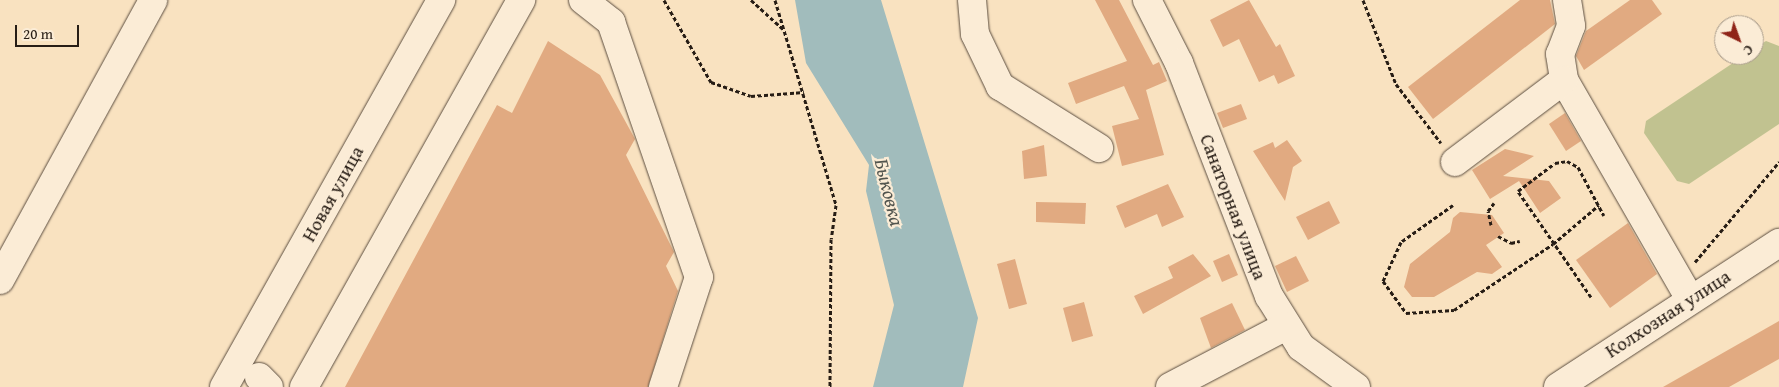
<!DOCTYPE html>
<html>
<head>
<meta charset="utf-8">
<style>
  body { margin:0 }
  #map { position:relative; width:1779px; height:387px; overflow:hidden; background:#f9e2c0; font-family:"Gentium Book Plus",serif }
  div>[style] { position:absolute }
  .green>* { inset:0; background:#c1c290 }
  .water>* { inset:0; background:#a1bcbc }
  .building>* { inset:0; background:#e1aa81 }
  .path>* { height:3px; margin-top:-1.5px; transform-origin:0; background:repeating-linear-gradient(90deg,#271d15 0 4px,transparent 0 6.5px) }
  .roads { filter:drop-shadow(0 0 1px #5c4e40) drop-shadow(0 0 1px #5c4e40) }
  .minor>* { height:28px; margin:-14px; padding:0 14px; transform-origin:14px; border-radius:14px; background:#fbecd6 }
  span { translate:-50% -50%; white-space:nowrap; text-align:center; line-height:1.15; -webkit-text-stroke:4.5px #fbecd6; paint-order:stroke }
  .street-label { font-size:19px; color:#271d15 }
  .water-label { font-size:20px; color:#52554f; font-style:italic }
  .north { position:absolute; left:1714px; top:15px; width:50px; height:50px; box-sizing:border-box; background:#fbecd6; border:1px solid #a69989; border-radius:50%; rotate:138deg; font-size:14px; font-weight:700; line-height:20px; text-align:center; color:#271d15 }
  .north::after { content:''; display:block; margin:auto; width:18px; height:22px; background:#8f2418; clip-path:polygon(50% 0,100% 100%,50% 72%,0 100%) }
  .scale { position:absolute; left:15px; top:25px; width:64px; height:22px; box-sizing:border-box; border:2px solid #271d15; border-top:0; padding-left:6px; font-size:15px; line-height:18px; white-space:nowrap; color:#271d15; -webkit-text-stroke:4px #fbecd6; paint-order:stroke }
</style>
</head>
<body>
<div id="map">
  <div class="green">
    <i style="clip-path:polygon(1766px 41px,1779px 46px,1779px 124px,1689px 184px,1677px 181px,1644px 133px,1646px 121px,1745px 55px,1754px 55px,1754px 49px)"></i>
  </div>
  <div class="water">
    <i style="clip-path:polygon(795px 0,881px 0,978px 318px,963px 387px,873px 387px,894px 305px,866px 191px,869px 165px,806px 63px)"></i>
  </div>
  <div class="building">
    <i style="clip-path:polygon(1095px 0,1119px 0,1153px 65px,1159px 62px,1167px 81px,1146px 90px,1164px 155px,1122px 166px,1112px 126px,1139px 119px,1124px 86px,1076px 104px,1068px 83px,1127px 61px)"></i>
    <i style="clip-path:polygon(1249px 0,1276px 47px,1280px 44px,1295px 76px,1278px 84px,1274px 75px,1259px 82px,1239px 39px,1223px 47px,1210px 20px)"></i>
    <i style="clip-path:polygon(1520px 0,1550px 0,1555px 24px,1433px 119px,1408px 87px)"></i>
    <i style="clip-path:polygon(1630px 0,1652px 0,1662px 14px,1584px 70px,1576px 56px,1586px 31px)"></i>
    <i style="clip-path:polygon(548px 41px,600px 75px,635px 139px,626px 155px,674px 252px,666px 266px,678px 291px,648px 387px,345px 387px,497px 105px,512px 113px)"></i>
    <i style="clip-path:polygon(1241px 104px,1247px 119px,1223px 128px,1217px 113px)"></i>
    <i style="clip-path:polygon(1565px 113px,1581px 141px,1566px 151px,1549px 124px)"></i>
    <i style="clip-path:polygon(1287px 140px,1302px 161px,1293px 167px,1285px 201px,1253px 151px,1273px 142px,1275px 148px)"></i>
    <i style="clip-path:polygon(1044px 145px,1047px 176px,1024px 179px,1022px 151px)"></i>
    <i style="clip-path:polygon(1505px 149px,1534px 156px,1503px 176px,1549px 181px,1561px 198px,1540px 213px,1519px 181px,1490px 199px,1472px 170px)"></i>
    <i style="clip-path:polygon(1168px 184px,1184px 217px,1162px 227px,1157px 214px,1125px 228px,1116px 206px)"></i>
    <i style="clip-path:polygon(1329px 201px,1340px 223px,1308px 240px,1296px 217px)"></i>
    <i style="clip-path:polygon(1036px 202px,1086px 203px,1085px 224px,1036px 222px)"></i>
    <i style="clip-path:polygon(1460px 212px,1492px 215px,1504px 233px,1486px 245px,1502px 267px,1492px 274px,1477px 272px,1434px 297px,1412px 297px,1404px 287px,1410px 264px,1450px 232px,1453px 218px)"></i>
    <i style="clip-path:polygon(1628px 223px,1657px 274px,1610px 308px,1576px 260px)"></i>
    <i style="clip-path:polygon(1193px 254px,1211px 276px,1143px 314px,1134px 296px,1173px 278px,1168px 267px)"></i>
    <i style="clip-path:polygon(1229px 254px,1238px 275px,1222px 282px,1213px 261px)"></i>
    <i style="clip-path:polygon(1296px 256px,1309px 281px,1287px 292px,1275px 266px)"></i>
    <i style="clip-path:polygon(1015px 259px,1027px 304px,1009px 309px,997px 264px)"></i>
    <i style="clip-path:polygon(1084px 302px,1093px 336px,1072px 342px,1063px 308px)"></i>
    <i style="clip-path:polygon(1232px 303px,1245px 330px,1211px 348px,1200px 318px)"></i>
    <i style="clip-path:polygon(1779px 321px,1779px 359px,1729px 387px,1663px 387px)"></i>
  </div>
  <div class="path">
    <i style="left:664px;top:0;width:95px;rotate:60.2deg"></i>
    <i style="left:711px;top:82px;width:42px;rotate:19.3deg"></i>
    <i style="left:751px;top:96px;width:53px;rotate:-4.3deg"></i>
    <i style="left:751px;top:0;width:43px;rotate:42.2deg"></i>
    <i style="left:775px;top:0;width:214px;rotate:73.4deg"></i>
    <i style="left:836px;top:205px;width:34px;rotate:98deg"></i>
    <i style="left:831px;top:239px;width:148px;rotate:90.4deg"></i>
    <i style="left:1363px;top:0;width:90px;rotate:68.6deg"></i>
    <i style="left:1396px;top:84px;width:74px;rotate:52.7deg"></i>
    <i style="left:1453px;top:205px;width:64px;rotate:144.6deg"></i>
    <i style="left:1401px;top:242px;width:43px;rotate:114.8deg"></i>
    <i style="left:1383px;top:281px;width:39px;rotate:54deg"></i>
    <i style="left:1406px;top:313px;width:48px;rotate:-3.6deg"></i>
    <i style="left:1454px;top:310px;width:119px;rotate:-33.7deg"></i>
    <i style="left:1553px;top:244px;width:60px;rotate:-40.3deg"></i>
    <i style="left:1491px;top:225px;width:14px;rotate:-102deg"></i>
    <i style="left:1488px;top:211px;width:10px;rotate:-53deg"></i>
    <i style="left:1498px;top:236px;width:15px;rotate:28deg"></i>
    <i style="left:1511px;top:243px;width:9px;rotate:-13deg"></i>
    <i style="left:1695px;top:262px;width:131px;rotate:-50deg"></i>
    <i style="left:1591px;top:297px;width:129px;rotate:-124.6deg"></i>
    <i style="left:1518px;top:191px;width:46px;rotate:-37.1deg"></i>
    <i style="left:1555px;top:163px;width:12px;rotate:-9deg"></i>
    <i style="left:1567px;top:161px;width:13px;rotate:29deg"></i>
    <i style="left:1578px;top:167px;width:55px;rotate:62deg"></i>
  </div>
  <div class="roads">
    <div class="minor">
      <i style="left:583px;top:0;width:36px;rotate:38deg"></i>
      <i style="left:611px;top:22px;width:270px;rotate:71deg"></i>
      <i style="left:699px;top:277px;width:116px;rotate:108.1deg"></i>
      <i style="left:972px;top:0;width:34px;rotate:85deg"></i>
      <i style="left:975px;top:34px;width:58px;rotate:64.3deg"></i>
      <i style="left:1000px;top:86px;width:117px;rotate:32.1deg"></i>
      <i style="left:1147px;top:0;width:71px;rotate:63.1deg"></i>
      <i style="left:1179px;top:63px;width:250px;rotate:68.9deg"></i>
      <i style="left:1269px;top:296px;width:60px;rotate:57.9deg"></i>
      <i style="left:1301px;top:347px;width:68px;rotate:36deg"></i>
      <i style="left:1567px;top:0;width:26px;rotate:81deg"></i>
      <i style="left:1571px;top:26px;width:30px;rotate:111deg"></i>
      <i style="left:1560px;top:54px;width:26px;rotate:81deg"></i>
      <i style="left:1564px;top:80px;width:253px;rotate:60.1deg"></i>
      <i style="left:1455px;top:162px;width:136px;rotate:-37deg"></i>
      <i style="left:0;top:280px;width:319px;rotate:-61.3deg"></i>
      <i style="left:259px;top:377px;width:14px;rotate:45deg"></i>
      <i style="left:224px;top:387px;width:444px;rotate:-60.7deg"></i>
      <i style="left:304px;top:387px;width:444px;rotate:-60.7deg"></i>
      <i style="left:1170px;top:387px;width:131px;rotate:-27.7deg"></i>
      <i style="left:1558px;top:387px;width:264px;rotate:-33.1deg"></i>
    </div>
  </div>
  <div class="street-label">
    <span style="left:333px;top:194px;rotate:-61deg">Новая улица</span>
    <span style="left:1233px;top:207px;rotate:69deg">Санаторная улица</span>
    <span style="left:1668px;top:314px;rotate:-33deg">Колхозная улица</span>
  </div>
  <div class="water-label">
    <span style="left:890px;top:192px;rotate:76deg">Быковка</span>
  </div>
  <div class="north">С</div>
  <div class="scale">20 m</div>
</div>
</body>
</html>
